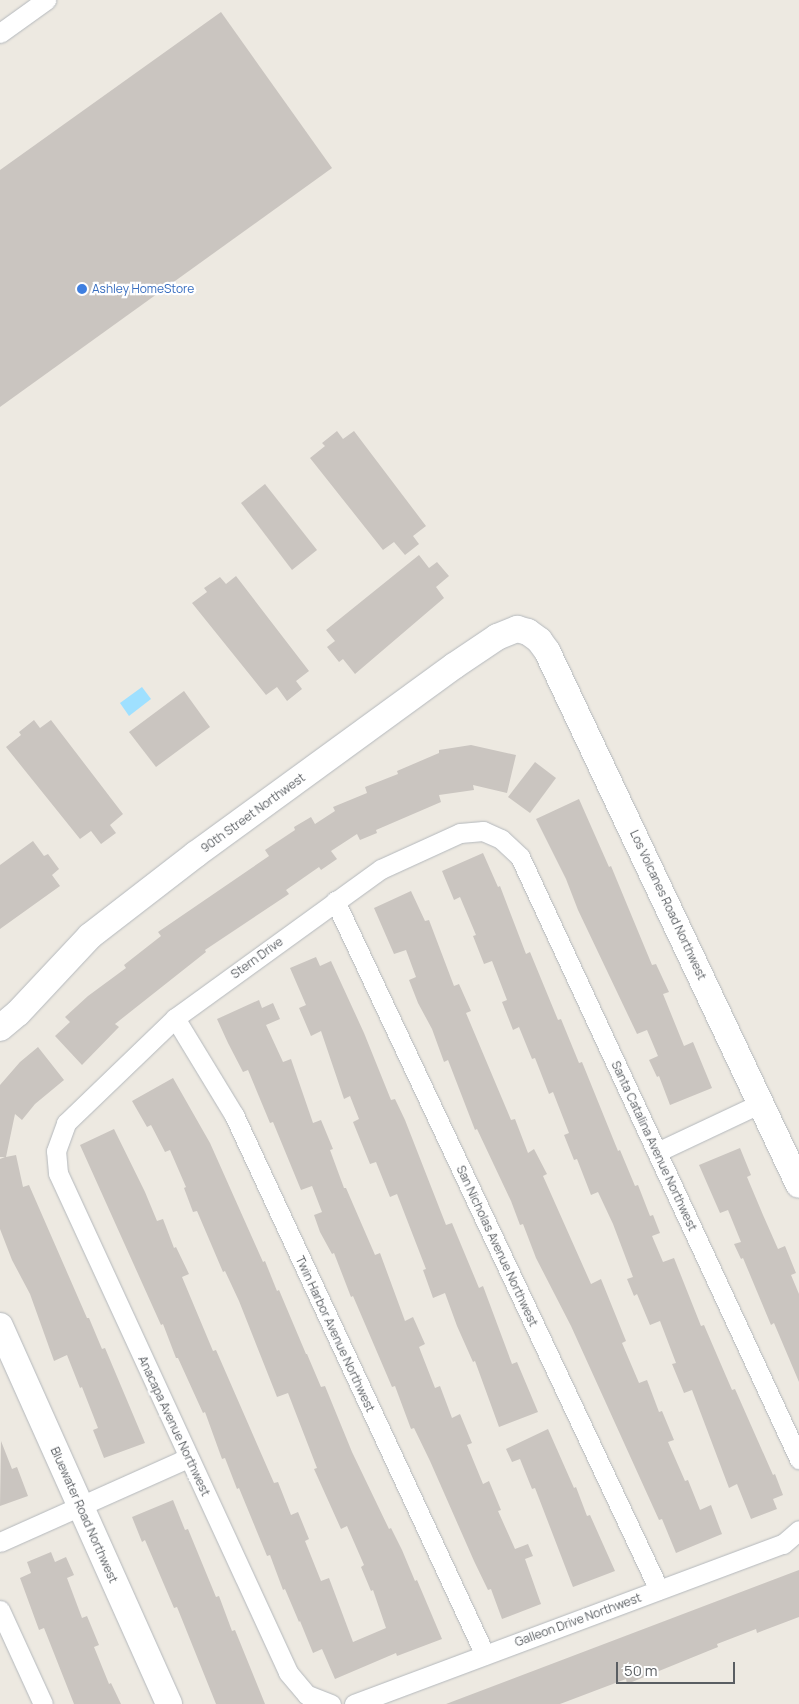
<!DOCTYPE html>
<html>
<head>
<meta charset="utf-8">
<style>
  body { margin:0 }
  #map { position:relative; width:799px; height:1704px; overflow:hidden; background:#ede9e1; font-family:Manrope,sans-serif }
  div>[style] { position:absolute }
  .water>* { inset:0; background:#9fe0ff }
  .building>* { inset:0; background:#cac5c0 }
  .roads { filter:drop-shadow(0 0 1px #b4b8bc) drop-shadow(0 0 1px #b4b8bc) }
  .street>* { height:19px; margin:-9.5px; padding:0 9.5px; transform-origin:9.5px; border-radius:9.5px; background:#fff }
  .secondary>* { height:26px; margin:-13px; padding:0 13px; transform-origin:13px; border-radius:13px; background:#fff }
  .dots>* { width:14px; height:14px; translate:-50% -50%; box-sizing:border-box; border:2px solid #fff; border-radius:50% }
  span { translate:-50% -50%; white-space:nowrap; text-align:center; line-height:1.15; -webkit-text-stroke:4.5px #fff; paint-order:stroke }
  .shop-label { font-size:12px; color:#366cbe }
  .left { translate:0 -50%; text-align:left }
  .street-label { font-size:12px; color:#5a5e62 }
  .scale { position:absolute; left:616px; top:1662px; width:119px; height:22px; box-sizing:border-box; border:2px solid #5a5e62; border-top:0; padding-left:6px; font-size:15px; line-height:18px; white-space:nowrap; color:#5a5e62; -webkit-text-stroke:4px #fff; paint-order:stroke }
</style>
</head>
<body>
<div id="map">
  <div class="water">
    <i style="clip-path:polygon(142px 687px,151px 699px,129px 716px,120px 703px)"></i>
  </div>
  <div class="building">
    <i style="clip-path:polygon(221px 12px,332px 168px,0 407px,0 170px)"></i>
    <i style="clip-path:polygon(337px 431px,343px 439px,354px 431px,426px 526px,413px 536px,419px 544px,405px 555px,394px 542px,383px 550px,310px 458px,325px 446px,322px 443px)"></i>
    <i style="clip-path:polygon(265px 484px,317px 550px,292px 570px,241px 503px)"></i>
    <i style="clip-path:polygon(419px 555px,429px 568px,437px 562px,449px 576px,436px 587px,444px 598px,355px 674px,343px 659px,339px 662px,327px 647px,335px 641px,326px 630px)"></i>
    <i style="clip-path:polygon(236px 576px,309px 671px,296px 681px,302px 689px,287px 701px,277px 687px,266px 695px,192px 603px,207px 592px,204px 588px,220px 577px,226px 584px)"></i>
    <i style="clip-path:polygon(184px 691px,210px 727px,156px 767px,129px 732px)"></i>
    <i style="clip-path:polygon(34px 720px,40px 728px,51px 720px,123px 814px,110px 825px,116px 833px,101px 844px,91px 831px,80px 839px,6px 747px,21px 735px,19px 732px)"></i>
    <i style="clip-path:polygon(471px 745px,516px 755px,507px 793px,473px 785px,474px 790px,439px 795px,441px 802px,376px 830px,377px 833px,360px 840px,357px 834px,331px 851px,337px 859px,321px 870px,319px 867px,286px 890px,289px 894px,205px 950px,206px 952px,115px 1024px,119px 1027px,82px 1065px,55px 1036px,70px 1022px,65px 1017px,88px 996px,126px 968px,124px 965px,161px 936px,158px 932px,269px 856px,265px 850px,295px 830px,294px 827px,311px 817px,315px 824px,335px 811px,333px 807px,367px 793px,365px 787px,398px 774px,397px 771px,439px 753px,439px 750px)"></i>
    <i style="clip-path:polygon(535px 762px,556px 778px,530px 813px,508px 797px)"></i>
    <i style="clip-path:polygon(579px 799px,609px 867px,611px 866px,652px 965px,656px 964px,669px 992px,663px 994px,684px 1046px,693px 1042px,712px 1088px,670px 1105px,659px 1076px,657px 1077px,649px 1060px,658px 1056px,647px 1030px,637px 1034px,578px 910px,566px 879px,536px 819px)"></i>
    <i style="clip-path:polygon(33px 841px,44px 856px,48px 854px,59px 869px,52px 875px,60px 886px,0 929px,0 865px)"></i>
    <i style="clip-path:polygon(483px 853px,498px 887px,500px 886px,526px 954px,530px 952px,558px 1020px,561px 1019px,579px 1063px,582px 1062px,618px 1151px,620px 1150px,635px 1186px,638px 1185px,650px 1216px,653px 1215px,660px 1233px,652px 1236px,663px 1262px,674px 1258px,701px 1326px,704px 1325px,732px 1390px,735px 1389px,773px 1475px,775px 1474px,783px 1495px,773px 1499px,777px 1509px,751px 1519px,737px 1484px,729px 1488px,692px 1390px,684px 1393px,672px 1364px,676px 1363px,660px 1321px,650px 1325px,637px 1294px,634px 1296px,627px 1279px,633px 1277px,613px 1224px,598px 1192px,591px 1195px,577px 1159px,574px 1160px,564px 1135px,569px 1133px,553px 1092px,549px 1094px,535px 1058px,532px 1059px,519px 1027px,513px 1030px,502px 1002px,507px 1000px,492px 961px,484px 964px,473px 936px,476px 935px,460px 897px,454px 900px,442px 871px)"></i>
    <i style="clip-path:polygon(411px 891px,425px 921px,429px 920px,454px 986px,459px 984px,471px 1011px,466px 1013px,511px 1120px,515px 1119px,528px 1153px,534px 1149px,547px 1174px,543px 1176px,591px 1284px,601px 1279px,626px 1341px,622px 1343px,639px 1383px,647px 1380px,659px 1412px,662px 1411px,674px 1440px,668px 1442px,685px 1481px,688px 1480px,700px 1510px,711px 1505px,722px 1534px,676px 1553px,662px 1519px,659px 1520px,571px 1326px,536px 1258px,523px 1224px,520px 1225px,511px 1201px,477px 1129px,475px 1130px,448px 1060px,444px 1062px,432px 1029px,418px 1003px,409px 980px,416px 977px,406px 950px,394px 954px,374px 908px)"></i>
    <i style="clip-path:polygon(316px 957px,320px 966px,331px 961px,364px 1033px,391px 1100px,395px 1099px,405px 1120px,446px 1225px,452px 1223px,479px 1288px,483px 1286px,512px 1364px,517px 1362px,538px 1412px,499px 1427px,475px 1361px,473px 1362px,457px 1326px,445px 1293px,433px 1298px,423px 1270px,426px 1269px,397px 1194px,390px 1197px,376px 1162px,370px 1164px,353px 1122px,359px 1119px,350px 1096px,344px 1099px,321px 1031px,311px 1036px,299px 1008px,306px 1005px,290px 968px)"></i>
    <i style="clip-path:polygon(259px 1000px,262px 1008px,273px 1003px,280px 1019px,266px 1025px,283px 1062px,291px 1059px,313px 1123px,321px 1120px,333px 1149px,330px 1150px,344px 1188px,346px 1188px,375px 1255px,380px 1253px,405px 1321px,413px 1317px,425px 1344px,419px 1347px,435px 1388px,440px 1386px,452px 1418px,460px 1414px,472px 1443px,467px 1445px,483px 1484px,489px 1481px,501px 1510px,498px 1511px,515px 1549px,528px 1544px,533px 1556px,525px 1559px,541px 1604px,502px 1619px,491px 1589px,488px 1590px,474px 1561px,430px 1461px,414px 1428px,411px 1429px,395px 1386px,392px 1387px,353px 1296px,351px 1297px,334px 1253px,332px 1254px,320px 1232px,314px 1215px,322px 1212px,312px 1186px,301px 1190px,273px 1122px,270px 1123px,248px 1070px,243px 1072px,228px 1043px,217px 1019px)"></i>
    <i style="clip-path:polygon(38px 1047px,64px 1080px,35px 1104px,22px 1120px,15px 1114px,6px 1157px,16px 1155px,23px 1187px,29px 1185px,87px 1318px,89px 1318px,102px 1349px,105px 1348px,145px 1443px,104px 1458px,93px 1430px,98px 1428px,82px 1387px,80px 1388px,67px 1355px,54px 1361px,30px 1294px,12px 1260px,0 1229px,0 1159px,5px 1157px,0 1157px,0 1085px,20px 1062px)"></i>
    <i style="clip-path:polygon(173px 1078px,210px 1143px,263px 1262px,265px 1261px,277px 1291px,279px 1290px,306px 1354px,307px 1354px,321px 1387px,325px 1386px,352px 1452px,389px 1529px,391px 1528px,402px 1550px,415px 1581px,417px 1580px,442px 1639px,397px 1656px,396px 1653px,335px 1679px,322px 1649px,313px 1653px,300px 1621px,299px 1622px,285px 1589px,283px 1590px,270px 1555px,267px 1556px,239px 1488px,237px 1489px,225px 1458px,222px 1459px,205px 1412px,203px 1413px,178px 1358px,176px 1358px,163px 1324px,161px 1325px,80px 1145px,114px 1129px,145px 1192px,157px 1221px,163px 1219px,174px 1248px,176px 1247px,189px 1274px,182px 1277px,213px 1351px,216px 1350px,274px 1483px,278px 1482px,291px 1515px,298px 1512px,309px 1539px,305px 1541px,321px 1581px,329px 1578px,353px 1642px,386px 1628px,373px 1590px,371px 1591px,361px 1567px,364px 1565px,347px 1526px,341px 1529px,314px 1469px,317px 1468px,288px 1393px,277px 1397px,239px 1301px,225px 1271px,223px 1272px,197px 1211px,193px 1212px,184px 1188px,186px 1187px,170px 1150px,165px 1152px,151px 1125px,147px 1127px,132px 1101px)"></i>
    <i style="clip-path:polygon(740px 1148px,751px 1175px,747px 1177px,763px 1215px,778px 1249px,785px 1246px,796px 1273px,791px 1275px,799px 1294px,799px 1382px,774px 1323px,771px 1325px,743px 1258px,741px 1259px,734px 1244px,741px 1242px,728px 1210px,720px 1213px,699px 1165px)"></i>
    <i style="clip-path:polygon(548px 1429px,574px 1488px,576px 1487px,587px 1516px,590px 1515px,615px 1571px,573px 1587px,535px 1488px,532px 1489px,520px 1459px,512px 1462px,506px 1449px)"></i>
    <i style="clip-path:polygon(1px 1441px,12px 1469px,17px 1467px,28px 1496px,0 1506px)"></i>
    <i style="clip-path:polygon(173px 1500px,185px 1530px,188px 1529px,216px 1597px,219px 1596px,232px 1631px,235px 1630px,265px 1704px,216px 1704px,177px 1607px,174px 1608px,145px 1540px,142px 1542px,132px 1517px)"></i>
    <i style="clip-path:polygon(51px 1552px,55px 1562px,66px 1557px,74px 1575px,67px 1578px,82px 1618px,87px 1616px,99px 1645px,94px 1647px,109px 1684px,111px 1683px,121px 1704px,74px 1704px,44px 1628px,39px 1630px,20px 1578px,31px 1573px,27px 1562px)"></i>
    <i style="clip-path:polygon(799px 1570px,799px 1617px,757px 1633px,756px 1629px,717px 1644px,718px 1647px,627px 1684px,626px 1679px,560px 1704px,446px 1704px)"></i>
  </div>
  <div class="roads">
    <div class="street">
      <i style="left:0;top:33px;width:57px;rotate:-35.7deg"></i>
      <i style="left:335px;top:901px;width:761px;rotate:64.81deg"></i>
      <i style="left:175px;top:1018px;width:114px;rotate:58.7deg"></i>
      <i style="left:234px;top:1115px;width:595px;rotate:65.07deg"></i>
      <i style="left:657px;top:1152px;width:115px;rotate:-25.2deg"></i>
      <i style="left:0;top:1542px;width:206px;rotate:-24.1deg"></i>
      <i style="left:0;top:1610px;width:103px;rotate:65.4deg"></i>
      <i style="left:331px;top:1704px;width:26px;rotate:-159deg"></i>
      <i style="left:307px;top:1695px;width:30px;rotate:-130deg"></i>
      <i style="left:288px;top:1672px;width:549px;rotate:-114.75deg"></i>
      <i style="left:58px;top:1173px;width:22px;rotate:-95deg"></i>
      <i style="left:56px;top:1151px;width:30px;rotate:-70deg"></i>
      <i style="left:66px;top:1123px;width:151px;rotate:-43.9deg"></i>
      <i style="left:175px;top:1018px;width:254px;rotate:-35.9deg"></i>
      <i style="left:381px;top:869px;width:87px;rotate:-24.5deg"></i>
      <i style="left:460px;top:833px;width:23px;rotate:-5deg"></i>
      <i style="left:483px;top:831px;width:20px;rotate:24deg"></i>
      <i style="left:501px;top:839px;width:26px;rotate:43deg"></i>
      <i style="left:520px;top:857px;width:664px;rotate:65.13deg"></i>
      <i style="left:354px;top:1704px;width:458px;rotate:-20.5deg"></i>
      <i style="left:783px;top:1544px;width:21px;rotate:-41deg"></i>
    </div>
    <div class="secondary">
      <i style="left:0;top:1028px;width:23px;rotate:-40deg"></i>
      <i style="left:18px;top:1013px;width:105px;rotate:-46.9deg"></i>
      <i style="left:90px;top:936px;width:134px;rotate:-37.7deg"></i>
      <i style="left:196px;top:854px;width:319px;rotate:-36.1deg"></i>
      <i style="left:454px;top:666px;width:52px;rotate:-34deg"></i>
      <i style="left:497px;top:637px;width:22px;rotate:-22deg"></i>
      <i style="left:517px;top:629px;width:11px;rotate:15deg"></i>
      <i style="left:528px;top:632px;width:14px;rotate:36deg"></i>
      <i style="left:539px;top:640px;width:14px;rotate:54deg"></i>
      <i style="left:547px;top:651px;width:590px;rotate:64.74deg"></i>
      <i style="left:0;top:1326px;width:414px;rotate:65.9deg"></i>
    </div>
  </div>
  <div class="dots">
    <i style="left:82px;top:289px;background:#3f7fe0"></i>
  </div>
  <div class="shop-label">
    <span class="left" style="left:92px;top:289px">Ashley HomeStore</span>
  </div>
  <div class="street-label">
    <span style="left:253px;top:813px;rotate:-36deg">90th Street Northwest</span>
    <span style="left:668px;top:905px;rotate:65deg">Los Volcanes Road Northwest</span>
    <span style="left:257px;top:958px;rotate:-36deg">Stern Drive</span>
    <span style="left:654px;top:1146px;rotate:65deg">Santa Catalina Avenue Northwest</span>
    <span style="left:497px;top:1246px;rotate:65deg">San Nicholas Avenue Northwest</span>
    <span style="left:335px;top:1334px;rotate:65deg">Twin Harbor Avenue Northwest</span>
    <span style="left:174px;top:1426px;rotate:65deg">Anacapa Avenue Northwest</span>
    <span style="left:84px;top:1515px;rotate:66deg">Bluewater Road Northwest</span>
    <span style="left:578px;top:1620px;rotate:-20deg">Galleon Drive Northwest</span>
  </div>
  <div class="scale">50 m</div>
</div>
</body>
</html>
